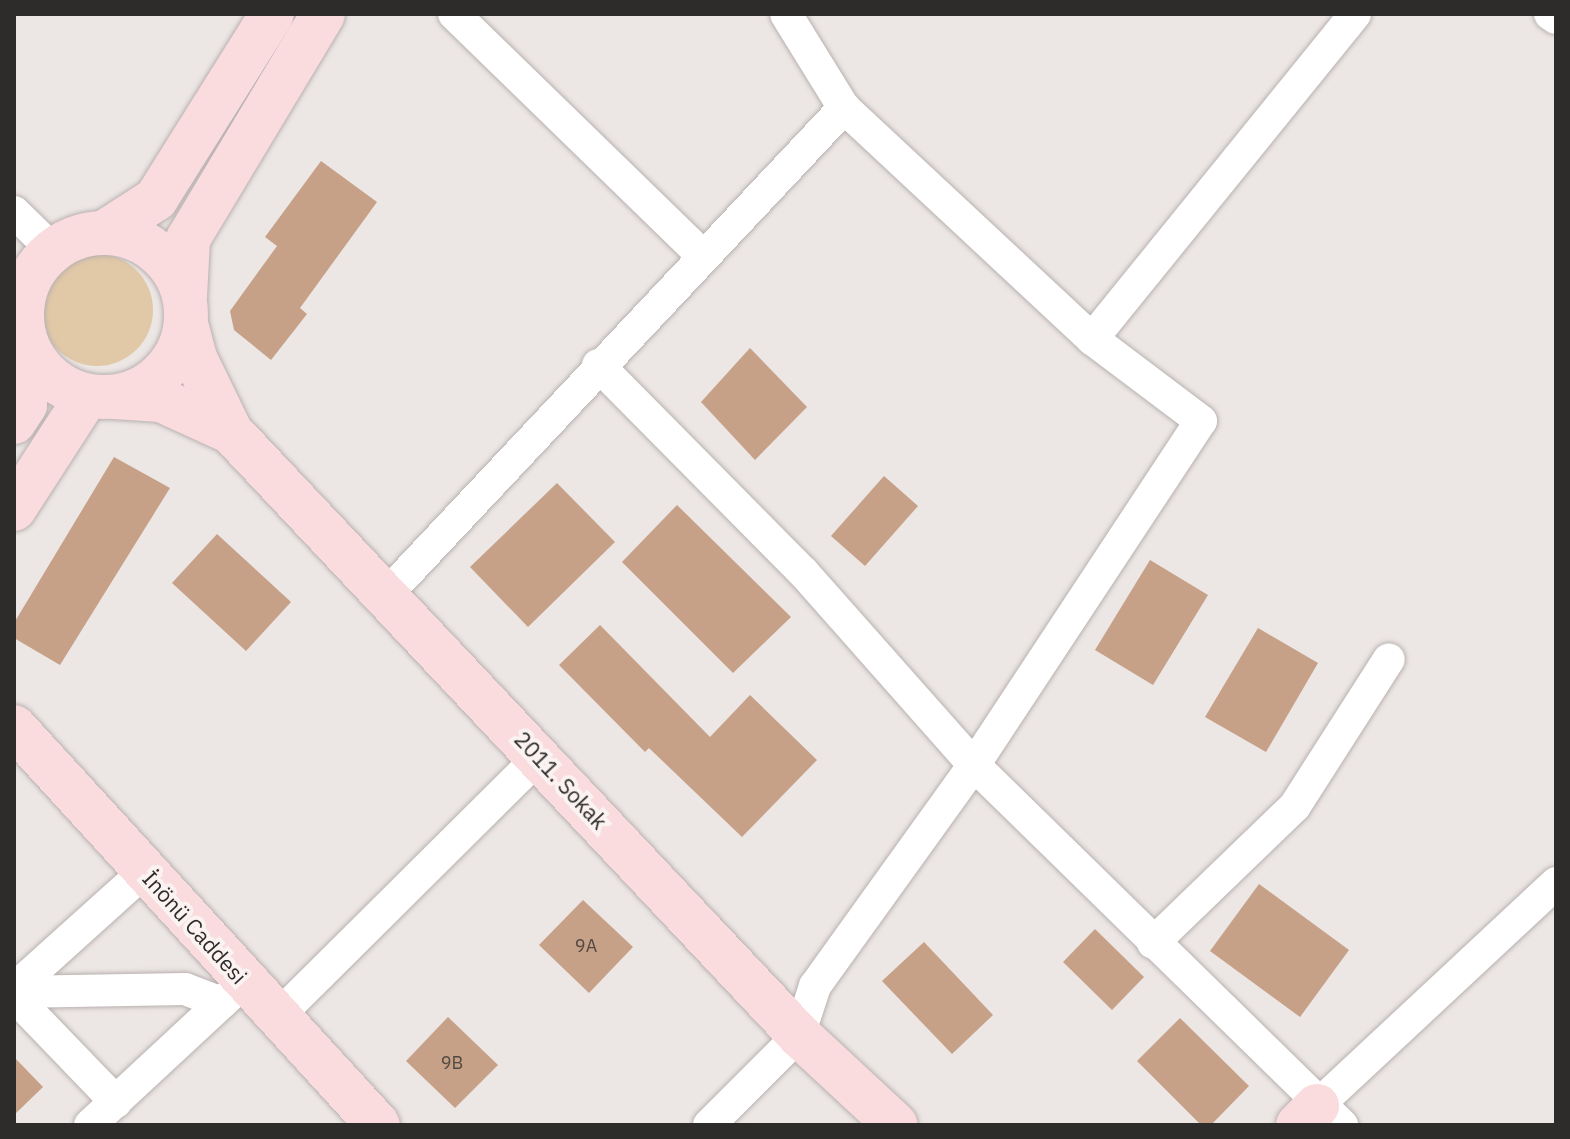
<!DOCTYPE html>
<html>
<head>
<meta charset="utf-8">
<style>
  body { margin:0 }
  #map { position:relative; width:1570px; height:1139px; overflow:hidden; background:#ece6e4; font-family:"IBM Plex Sans",sans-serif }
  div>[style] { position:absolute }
  .green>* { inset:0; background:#e1c8a7 }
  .round { border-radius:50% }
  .building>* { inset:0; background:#c6a087 }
  .roads { filter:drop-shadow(0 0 2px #b8b1b0) drop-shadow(0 0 2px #b8b1b0) }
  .street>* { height:32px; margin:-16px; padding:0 16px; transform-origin:16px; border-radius:16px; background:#fff }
  .secondary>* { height:44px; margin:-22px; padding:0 22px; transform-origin:22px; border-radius:22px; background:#fadbde }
  .secondary>.ring { margin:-22px; padding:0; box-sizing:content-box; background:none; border:44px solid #fadbde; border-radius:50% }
  span { translate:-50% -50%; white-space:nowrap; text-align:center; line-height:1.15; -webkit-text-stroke:8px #faf3f1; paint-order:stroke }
  .number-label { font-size:18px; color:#544942 }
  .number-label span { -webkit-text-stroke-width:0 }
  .street-label { font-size:22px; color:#2e2c2b }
  .frame { position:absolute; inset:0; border:16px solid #2e2c2b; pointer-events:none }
</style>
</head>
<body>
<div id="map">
  <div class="green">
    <i class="round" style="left:41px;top:254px;width:112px;height:112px"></i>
  </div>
  <div class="building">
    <i style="clip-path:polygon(321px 161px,377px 202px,300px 308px,307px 314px,271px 360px,234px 330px,230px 311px,277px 246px,265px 237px)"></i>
    <i style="clip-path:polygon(750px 348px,807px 407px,755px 460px,701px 402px)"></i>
    <i style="clip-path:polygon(114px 457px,170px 488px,60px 665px,14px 638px,14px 623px)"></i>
    <i style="clip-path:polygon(884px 476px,918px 506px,865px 566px,831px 536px)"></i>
    <i style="clip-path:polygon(557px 483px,615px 542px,528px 627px,470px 567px)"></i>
    <i style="clip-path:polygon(677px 505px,791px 617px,733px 673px,622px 562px)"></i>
    <i style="clip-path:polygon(217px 534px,291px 602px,246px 651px,172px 583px)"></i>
    <i style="clip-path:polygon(1150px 560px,1208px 595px,1153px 685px,1095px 650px)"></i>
    <i style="clip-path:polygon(600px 625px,710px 737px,750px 695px,817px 760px,742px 837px,649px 748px,645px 752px,559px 665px)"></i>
    <i style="clip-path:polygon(1258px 628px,1318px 663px,1266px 752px,1205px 717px)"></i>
    <i style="clip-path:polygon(1259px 884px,1349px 950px,1300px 1017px,1210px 951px)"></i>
    <i style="clip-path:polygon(583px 900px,633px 947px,589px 993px,539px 945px)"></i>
    <i style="clip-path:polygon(1095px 929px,1144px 977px,1112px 1010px,1063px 962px)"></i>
    <i style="clip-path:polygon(924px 942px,993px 1015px,952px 1054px,882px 981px)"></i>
    <i style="clip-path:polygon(448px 1017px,498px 1065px,455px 1108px,406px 1061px)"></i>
    <i style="clip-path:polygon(1180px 1018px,1249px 1086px,1211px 1125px,1201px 1125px,1137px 1061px)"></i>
    <i style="clip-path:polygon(14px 1057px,43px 1087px,14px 1115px)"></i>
  </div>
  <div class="roads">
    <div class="street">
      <i style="left:454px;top:14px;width:347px;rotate:44.2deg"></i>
      <i style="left:1550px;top:14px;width:7px;rotate:34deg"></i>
      <i style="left:14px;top:212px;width:54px;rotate:44.3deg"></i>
      <i style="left:1092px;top:339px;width:418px;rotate:-51deg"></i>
      <i style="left:598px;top:365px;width:291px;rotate:45.3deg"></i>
      <i style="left:803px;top:572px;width:258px;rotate:48.5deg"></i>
      <i style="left:974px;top:765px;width:515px;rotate:44.37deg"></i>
      <i style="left:388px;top:593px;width:666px;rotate:-46.77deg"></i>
      <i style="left:1153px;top:943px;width:197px;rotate:-44deg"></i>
      <i style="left:1295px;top:806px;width:174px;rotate:-57.4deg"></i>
      <i style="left:14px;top:989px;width:175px;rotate:-42deg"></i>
      <i style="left:14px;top:992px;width:171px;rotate:-1deg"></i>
      <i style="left:185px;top:989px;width:39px;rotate:21deg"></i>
      <i style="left:14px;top:996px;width:147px;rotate:46.1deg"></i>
      <i style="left:276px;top:1018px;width:371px;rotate:-44.8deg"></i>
      <i style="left:1317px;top:1106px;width:327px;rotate:-43deg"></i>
      <i style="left:90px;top:1125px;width:210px;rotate:-42.9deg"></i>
      <i style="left:709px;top:1125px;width:127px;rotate:-45deg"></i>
      <i style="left:799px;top:1035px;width:52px;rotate:-71.9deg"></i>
      <i style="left:815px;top:986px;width:272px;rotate:-54.3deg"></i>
      <i style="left:974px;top:765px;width:412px;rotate:-56.6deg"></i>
      <i style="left:1201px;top:421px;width:136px;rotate:-143deg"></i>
      <i style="left:1092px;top:339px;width:339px;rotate:-137deg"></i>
      <i style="left:844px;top:108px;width:110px;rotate:-121.7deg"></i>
    </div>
    <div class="secondary">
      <i style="left:105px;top:232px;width:61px;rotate:-32.9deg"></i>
      <i style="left:156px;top:199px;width:218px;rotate:-57.9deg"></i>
      <i class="ring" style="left:22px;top:233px;width:120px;height:120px"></i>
      <i style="left:185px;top:297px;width:58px;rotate:-87deg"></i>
      <i style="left:188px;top:239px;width:262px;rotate:-59deg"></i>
      <i style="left:186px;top:324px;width:35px;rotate:75deg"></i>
      <i style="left:195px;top:358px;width:82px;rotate:64.1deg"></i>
      <i style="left:231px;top:432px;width:828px;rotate:46.71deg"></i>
      <i style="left:799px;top:1035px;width:132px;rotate:42.9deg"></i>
      <i style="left:114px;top:397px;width:47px;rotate:3.7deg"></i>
      <i style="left:161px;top:400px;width:77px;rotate:24.6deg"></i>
      <i style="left:14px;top:422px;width:20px;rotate:-57deg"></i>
      <i style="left:25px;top:405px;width:57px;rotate:-88deg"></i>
      <i style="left:14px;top:509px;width:135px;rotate:-57.1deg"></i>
      <i style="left:14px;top:727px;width:539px;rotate:47.55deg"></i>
      <i style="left:1298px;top:1125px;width:27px;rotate:-45deg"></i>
    </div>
  </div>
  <div class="number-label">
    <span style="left:586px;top:946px">9A</span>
    <span style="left:452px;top:1063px">9B</span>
  </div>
  <div class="street-label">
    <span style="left:561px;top:780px;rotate:47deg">2011. Sokak</span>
    <span style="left:195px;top:927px;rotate:48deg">İnönü Caddesi</span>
  </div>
  <div class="frame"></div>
</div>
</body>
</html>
